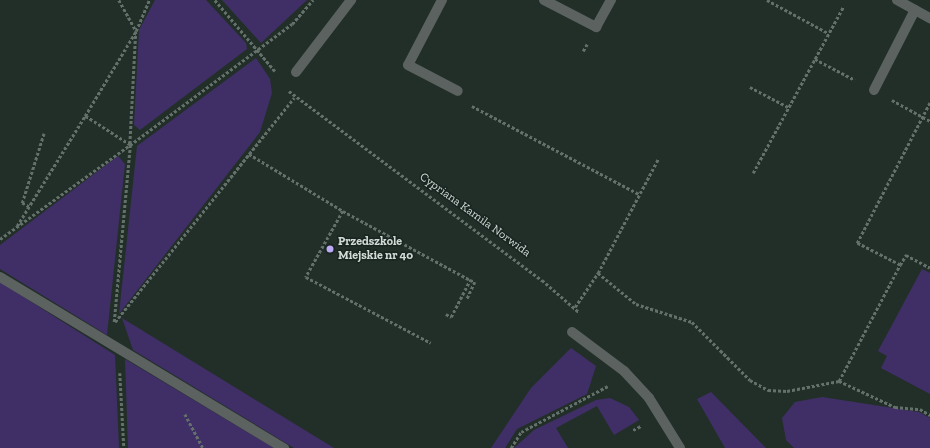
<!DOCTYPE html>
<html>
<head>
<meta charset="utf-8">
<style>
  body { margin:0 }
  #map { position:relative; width:930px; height:448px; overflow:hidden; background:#222f29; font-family:"Zilla Slab",serif }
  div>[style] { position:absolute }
  .green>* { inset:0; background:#402f66 }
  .path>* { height:2.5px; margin-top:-1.25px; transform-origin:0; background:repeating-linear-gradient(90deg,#64706a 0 3px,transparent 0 5px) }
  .minor>* { height:10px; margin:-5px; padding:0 5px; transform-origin:5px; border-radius:5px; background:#5c6260 }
  .dots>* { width:11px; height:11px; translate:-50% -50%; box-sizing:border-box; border:2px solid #192520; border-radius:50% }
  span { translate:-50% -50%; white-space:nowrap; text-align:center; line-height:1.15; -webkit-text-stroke:3px #192520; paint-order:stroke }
  .street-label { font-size:12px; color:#d2dad6 }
  .poi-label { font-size:12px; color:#d2dad6; font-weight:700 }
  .left { translate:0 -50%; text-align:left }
</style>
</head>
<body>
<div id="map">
  <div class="green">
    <i style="clip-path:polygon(155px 0,206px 0,246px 43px,247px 49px,140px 130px,134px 125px,139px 30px)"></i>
    <i style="clip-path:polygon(222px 0,307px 0,261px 43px)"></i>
    <i style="clip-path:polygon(256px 58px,270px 79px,272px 93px,260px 132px,119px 314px,137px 146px)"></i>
    <i style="clip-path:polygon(118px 156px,125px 164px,107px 335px,0 269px,0 245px)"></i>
    <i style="clip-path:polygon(922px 269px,930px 273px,930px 394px,881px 368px,887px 356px,878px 351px)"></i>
    <i style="clip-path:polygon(0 282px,115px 355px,119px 448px,0 448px)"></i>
    <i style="clip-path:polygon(122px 318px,334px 448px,294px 448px,133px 350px)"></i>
    <i style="clip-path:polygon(571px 348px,596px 366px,587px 394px,517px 429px,505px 448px,491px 448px,531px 388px)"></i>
    <i style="clip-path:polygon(125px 359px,274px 448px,128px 448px)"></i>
    <i style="clip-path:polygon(711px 392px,766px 448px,725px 448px,697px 399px)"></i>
    <i style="clip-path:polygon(822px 397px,919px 412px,930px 418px,930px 448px,794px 448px,786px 440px,782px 418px,795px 402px)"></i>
    <i style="clip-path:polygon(610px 398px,629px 407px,639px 420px,614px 435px,597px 406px,556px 428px,568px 448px,514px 448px,534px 430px,596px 400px)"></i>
  </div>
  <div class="path">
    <i style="left:119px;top:0;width:35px;rotate:61deg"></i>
    <i style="left:136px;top:31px;width:114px;rotate:93deg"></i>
    <i style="left:130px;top:145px;width:54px;rotate:-147.2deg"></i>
    <i style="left:85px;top:116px;width:99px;rotate:-59deg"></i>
    <i style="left:136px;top:31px;width:34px;rotate:-67deg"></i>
    <i style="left:215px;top:0;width:93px;rotate:49.8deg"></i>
    <i style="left:767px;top:0;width:69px;rotate:28.4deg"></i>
    <i style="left:583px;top:51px;width:8px;rotate:-60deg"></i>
    <i style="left:815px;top:59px;width:45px;rotate:27.7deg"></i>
    <i style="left:750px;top:87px;width:45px;rotate:27.7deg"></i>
    <i style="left:289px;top:91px;width:316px;rotate:36.8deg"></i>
    <i style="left:542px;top:280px;width:49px;rotate:40.9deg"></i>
    <i style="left:892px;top:100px;width:43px;rotate:28.9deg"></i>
    <i style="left:472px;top:106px;width:189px;rotate:27.8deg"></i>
    <i style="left:249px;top:154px;width:110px;rotate:31.2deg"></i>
    <i style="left:343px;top:211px;width:145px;rotate:28.5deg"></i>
    <i style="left:753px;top:173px;width:189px;rotate:-61.5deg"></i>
    <i style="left:29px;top:207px;width:8px;rotate:-150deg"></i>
    <i style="left:22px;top:203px;width:73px;rotate:-72.6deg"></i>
    <i style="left:343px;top:211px;width:76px;rotate:119.3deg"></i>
    <i style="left:306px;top:277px;width:141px;rotate:27.8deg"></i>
    <i style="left:17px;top:226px;width:129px;rotate:-58.3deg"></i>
    <i style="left:0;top:239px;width:160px;rotate:-35.9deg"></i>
    <i style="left:900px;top:265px;width:12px;rotate:-59deg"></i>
    <i style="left:906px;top:255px;width:27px;rotate:28deg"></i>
    <i style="left:598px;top:273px;width:49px;rotate:39.2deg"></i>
    <i style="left:636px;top:304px;width:59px;rotate:17.8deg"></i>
    <i style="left:692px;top:322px;width:82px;rotate:45deg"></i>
    <i style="left:750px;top:380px;width:21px;rotate:29deg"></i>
    <i style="left:768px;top:390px;width:19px;rotate:3deg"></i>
    <i style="left:787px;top:391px;width:53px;rotate:-10.9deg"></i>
    <i style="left:839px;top:381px;width:62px;rotate:24.9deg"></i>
    <i style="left:895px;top:407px;width:25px;rotate:5deg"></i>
    <i style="left:920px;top:409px;width:12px;rotate:31deg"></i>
    <i style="left:575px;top:307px;width:41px;rotate:-55.9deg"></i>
    <i style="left:598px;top:273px;width:129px;rotate:-62.2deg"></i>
    <i style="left:446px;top:314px;width:6px;rotate:31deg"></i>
    <i style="left:451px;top:317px;width:42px;rotate:-62.8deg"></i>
    <i style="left:470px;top:280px;width:5px;rotate:22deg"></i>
    <i style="left:475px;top:282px;width:19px;rotate:115deg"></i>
    <i style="left:114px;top:322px;width:178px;rotate:-84.8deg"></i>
    <i style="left:130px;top:145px;width:202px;rotate:-36.8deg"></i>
    <i style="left:292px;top:24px;width:32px;rotate:-49deg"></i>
    <i style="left:115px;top:322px;width:287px;rotate:-51.4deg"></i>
    <i style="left:120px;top:373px;width:75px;rotate:86.9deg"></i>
    <i style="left:839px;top:381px;width:131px;rotate:-62.3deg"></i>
    <i style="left:900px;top:265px;width:48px;rotate:-152.9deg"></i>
    <i style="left:857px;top:243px;width:159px;rotate:-62.6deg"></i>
    <i style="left:185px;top:414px;width:38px;rotate:62deg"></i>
    <i style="left:633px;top:430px;width:9px;rotate:-27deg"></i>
    <i style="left:511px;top:448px;width:19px;rotate:-58deg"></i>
    <i style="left:521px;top:432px;width:98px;rotate:-27.9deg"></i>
  </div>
  <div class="minor">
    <i style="left:442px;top:0;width:73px;rotate:117.6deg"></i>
    <i style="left:408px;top:65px;width:56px;rotate:27.5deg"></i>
    <i style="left:544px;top:0;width:59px;rotate:27.4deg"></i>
    <i style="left:596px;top:27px;width:31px;rotate:-61deg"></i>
    <i style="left:897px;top:0;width:38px;rotate:29deg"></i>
    <i style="left:296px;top:72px;width:91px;rotate:-52.6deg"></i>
    <i style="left:874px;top:90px;width:90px;rotate:-62.9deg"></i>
    <i style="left:0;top:277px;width:332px;rotate:31.1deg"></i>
    <i style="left:572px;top:332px;width:65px;rotate:36.9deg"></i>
    <i style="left:624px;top:371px;width:37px;rotate:47deg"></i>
    <i style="left:649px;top:398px;width:59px;rotate:58.2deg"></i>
  </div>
  <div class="dots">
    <i style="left:330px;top:249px;background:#bcaaf5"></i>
  </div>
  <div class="street-label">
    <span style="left:475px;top:215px;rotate:36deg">Cypriana Kamila Norwida</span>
  </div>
  <div class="poi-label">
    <span class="left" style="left:338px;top:249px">Przedszkole<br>Miejskie nr 40</span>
  </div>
</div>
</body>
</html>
